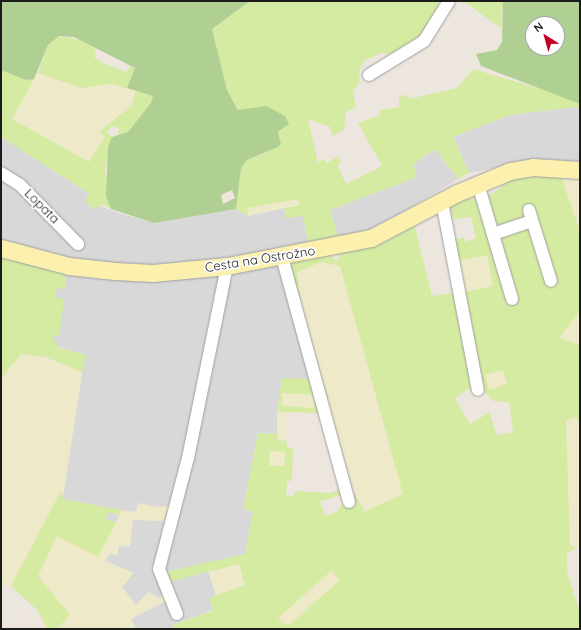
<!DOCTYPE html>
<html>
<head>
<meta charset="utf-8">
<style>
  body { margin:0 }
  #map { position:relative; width:581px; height:630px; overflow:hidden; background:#ede6df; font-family:Quicksand,sans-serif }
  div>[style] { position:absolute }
  .residential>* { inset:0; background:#d9d8d8 }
  .farmland>* { inset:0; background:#eee9c9 }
  .grass>* { inset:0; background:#d5eba1 }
  .forest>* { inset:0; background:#b0cf92 }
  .roads { filter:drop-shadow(0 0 1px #9f9f9f) drop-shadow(0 0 1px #9f9f9f) }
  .street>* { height:12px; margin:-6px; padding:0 6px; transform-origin:6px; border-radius:6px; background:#fff }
  .secondary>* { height:17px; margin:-8.5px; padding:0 8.5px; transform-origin:8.5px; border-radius:8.5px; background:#fcf0ae }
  span { translate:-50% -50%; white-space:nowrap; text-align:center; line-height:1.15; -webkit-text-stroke:3.5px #fff; paint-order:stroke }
  .street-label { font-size:13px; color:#1b1b1b }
  .frame { position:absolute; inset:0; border:2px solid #1b1b1b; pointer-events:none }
  .north { position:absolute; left:525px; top:16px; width:40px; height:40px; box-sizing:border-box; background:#fff; border:1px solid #a4a4a4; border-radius:50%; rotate:323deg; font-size:11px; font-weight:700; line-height:16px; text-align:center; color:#1b1b1b }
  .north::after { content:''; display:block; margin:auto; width:14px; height:18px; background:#c50028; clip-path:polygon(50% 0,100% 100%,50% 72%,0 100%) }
</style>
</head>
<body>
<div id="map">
  <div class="residential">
    <i style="clip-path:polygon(575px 107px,580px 109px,580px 163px,536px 159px,469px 173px,453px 137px,510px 115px)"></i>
    <i style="clip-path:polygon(1px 137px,89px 193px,85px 201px,125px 215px,154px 223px,234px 209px,294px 207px,303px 216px,309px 245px,220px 261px,150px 268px,79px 261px,1px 239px)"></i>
    <i style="clip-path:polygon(435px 149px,458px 179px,373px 230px,339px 239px,330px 210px,417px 177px,413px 164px)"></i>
    <i style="clip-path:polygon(281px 259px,313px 379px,277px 412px,277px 434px,258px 433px,244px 509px,253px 512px,245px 554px,168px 582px,208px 570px,216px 596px,209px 598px,213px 610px,173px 625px,175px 629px,136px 629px,98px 557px,116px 522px,106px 520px,109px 508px,62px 499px,85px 355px,33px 338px,59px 272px)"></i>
  </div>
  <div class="farmland">
    <i style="clip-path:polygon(38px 73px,82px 88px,110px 84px,136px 90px,132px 105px,99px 132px,105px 137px,89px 162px,12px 119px)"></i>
    <i style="clip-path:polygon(561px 176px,580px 179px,580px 232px,578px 232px)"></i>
    <i style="clip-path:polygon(298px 199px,300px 205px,248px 216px,247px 208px)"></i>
    <i style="clip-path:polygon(487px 254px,493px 287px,462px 293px,457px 261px)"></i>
    <i style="clip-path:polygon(321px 262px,340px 266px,403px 494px,364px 513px,343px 458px,297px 283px,297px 272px)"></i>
    <i style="clip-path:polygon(580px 311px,580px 345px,559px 338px)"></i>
    <i style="clip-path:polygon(29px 353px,82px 372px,64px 492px,11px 586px,1px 584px,1px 379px,15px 357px)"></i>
    <i style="clip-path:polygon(503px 370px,507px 385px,489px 390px,485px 375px)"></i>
    <i style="clip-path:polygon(282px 393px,315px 395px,314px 408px,282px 406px)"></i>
    <i style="clip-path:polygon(277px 412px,285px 412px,286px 440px,278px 441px)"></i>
    <i style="clip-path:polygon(574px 417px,580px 421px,580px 547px,577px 548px,570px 546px,566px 421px)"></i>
    <i style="clip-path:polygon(269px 451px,285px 452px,284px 466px,269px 466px)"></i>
    <i style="clip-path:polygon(170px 501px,176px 502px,167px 532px,161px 531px,166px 521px,133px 520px,130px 547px,119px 546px,118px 556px,110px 553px,106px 561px,134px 573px,122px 587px,136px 605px,149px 592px,158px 598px,165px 595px,166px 601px,131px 619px,136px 629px,57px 629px,70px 614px,38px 576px,58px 536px,116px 522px,121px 510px,136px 512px,138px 503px,158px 507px,168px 506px)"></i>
    <i style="clip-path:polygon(239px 564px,245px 586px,216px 596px,208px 570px)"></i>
    <i style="clip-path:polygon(332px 571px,341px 580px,288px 626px,278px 618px)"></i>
  </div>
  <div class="grass">
    <i style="clip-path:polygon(250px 1px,437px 1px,440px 7px,430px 33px,397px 54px,381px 53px,364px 61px,359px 70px,360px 82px,353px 92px,356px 108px,346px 112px,344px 130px,332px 136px,330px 127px,308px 119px,318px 163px,324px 159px,327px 163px,338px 156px,341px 162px,337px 164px,346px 184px,382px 166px,358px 123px,380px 115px,380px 110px,399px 107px,399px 96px,408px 95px,409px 99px,457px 88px,473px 69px,561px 95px,580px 104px,580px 109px,575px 107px,510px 115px,453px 137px,469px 173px,458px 179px,435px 149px,413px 164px,417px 177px,330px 210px,339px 239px,309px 245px,303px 216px,286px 218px,284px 209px,300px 205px,298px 199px,247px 208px,248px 216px,236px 209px,241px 168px,247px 160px,266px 153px,280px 140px,278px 132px,284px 129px,285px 116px,239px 111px,227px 90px,212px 29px)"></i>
    <i style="clip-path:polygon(454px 1px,503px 1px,501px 28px,466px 3px)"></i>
    <i style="clip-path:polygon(59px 36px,84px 41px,96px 50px,94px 57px,101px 62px,126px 72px,131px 66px,135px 69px,127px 88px,110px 84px,82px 88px,38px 73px,48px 45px)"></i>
    <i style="clip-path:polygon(1px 70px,26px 80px,34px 79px,12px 119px,89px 162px,105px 137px,99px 132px,132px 105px,136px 90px,153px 96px,151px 103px,128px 132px,118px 137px,119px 129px,112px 126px,107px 133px,112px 137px,105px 169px,111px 209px,101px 204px,95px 210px,85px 201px,89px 193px,1px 137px)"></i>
    <i style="clip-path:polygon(evenodd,580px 173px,580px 179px,561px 176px,580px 232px,580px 311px,559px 338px,580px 345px,580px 421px,574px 417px,566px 421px,570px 545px,577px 548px,567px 553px,567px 571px,580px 613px,580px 629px,175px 629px,173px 625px,213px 611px,209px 598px,245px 585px,239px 564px,168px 582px,165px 572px,245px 554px,253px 512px,243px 509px,258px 433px,277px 434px,278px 441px,286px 440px,287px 447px,293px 448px,292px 481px,287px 481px,286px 495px,293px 496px,297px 491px,331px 493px,343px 488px,343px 495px,320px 501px,325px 516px,336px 512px,350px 495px,355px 494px,364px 512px,403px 494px,340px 266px,321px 262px,297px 272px,301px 304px,332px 414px,285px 259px,331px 252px,334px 260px,339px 260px,338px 250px,414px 223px,432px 296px,458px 292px,475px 385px,455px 398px,470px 424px,490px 412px,496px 435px,513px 432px,509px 402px,493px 401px,481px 388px,462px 293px,493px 286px,487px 255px,457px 261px,454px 240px,464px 237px,465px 242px,476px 238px,471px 217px,454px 219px,449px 204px,492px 194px,517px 175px,580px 173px,503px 370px,507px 384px,489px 390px,485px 375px,503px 370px,580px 173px,270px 451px,285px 452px,284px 466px,269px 466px,270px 451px,580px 173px,331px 571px,340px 580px,288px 626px,278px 618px,331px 571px)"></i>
    <i style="clip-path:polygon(1px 258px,66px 273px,65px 289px,57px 288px,55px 297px,64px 300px,59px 336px,53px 336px,53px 341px,57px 343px,57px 347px,86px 355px,82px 372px,45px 357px,21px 354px,1px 379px)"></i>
    <i style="clip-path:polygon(evenodd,282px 378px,313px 379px,322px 413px,277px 412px,282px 378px,282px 393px,315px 395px,314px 408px,282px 406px,282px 393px)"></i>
    <i style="clip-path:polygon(61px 491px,63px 499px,121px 510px,119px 515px,108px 512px,106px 520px,116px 522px,98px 557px,57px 536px,38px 576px,70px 615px,57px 629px,47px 629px,38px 611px,11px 586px)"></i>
  </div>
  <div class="forest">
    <i style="clip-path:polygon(evenodd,1px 1px,250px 1px,212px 29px,227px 90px,238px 110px,266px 106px,285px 116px,289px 124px,278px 132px,281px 144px,278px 147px,247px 160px,241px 168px,236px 209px,154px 223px,111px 209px,106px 196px,108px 147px,112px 137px,128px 132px,151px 103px,153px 96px,127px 88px,135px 68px,74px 37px,59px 36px,48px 45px,34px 79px,26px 80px,1px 70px,1px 1px,232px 190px,235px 198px,223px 204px,221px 195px,232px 190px)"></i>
    <i style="clip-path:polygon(evenodd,503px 1px,580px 1px,580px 104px,481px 66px,476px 54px,497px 50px,502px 42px,503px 1px,533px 24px,557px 24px,557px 48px,533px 48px,533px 24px)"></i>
  </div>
  <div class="roads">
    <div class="street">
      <i style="left:369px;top:75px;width:65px;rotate:-31.7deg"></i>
      <i style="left:424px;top:41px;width:47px;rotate:-58deg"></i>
      <i style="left:1px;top:173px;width:22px;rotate:32deg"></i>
      <i style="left:20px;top:185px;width:83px;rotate:45.5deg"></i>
      <i style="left:478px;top:184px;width:120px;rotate:73.5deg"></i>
      <i style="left:442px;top:202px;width:191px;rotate:79.2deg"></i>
      <i style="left:529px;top:210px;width:74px;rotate:72.8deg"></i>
      <i style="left:493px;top:234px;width:41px;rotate:-18.4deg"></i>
      <i style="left:282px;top:257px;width:254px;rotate:74.7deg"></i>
      <i style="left:177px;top:614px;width:48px;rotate:-111.8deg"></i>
      <i style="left:159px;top:569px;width:115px;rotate:-75.4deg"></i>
      <i style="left:188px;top:458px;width:196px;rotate:-78.5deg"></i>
    </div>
    <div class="secondary">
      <i style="left:1px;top:248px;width:70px;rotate:14.8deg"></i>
      <i style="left:69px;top:266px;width:46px;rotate:6.2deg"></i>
      <i style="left:115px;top:271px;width:38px;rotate:3deg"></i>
      <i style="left:153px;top:273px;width:74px;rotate:-5.4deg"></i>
      <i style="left:227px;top:266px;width:147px;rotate:-11deg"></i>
      <i style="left:371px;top:238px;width:97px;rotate:-27.6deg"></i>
      <i style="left:457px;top:193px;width:57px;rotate:-22.5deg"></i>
      <i style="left:510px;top:171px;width:23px;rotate:-10deg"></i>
      <i style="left:533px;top:167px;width:47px;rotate:3.7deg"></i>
    </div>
  </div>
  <div class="street-label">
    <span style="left:42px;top:206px;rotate:45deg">Lopata</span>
    <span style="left:260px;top:259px;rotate:-9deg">Cesta na Ostrožno</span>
  </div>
  <div class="frame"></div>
  <div class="north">N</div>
</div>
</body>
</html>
